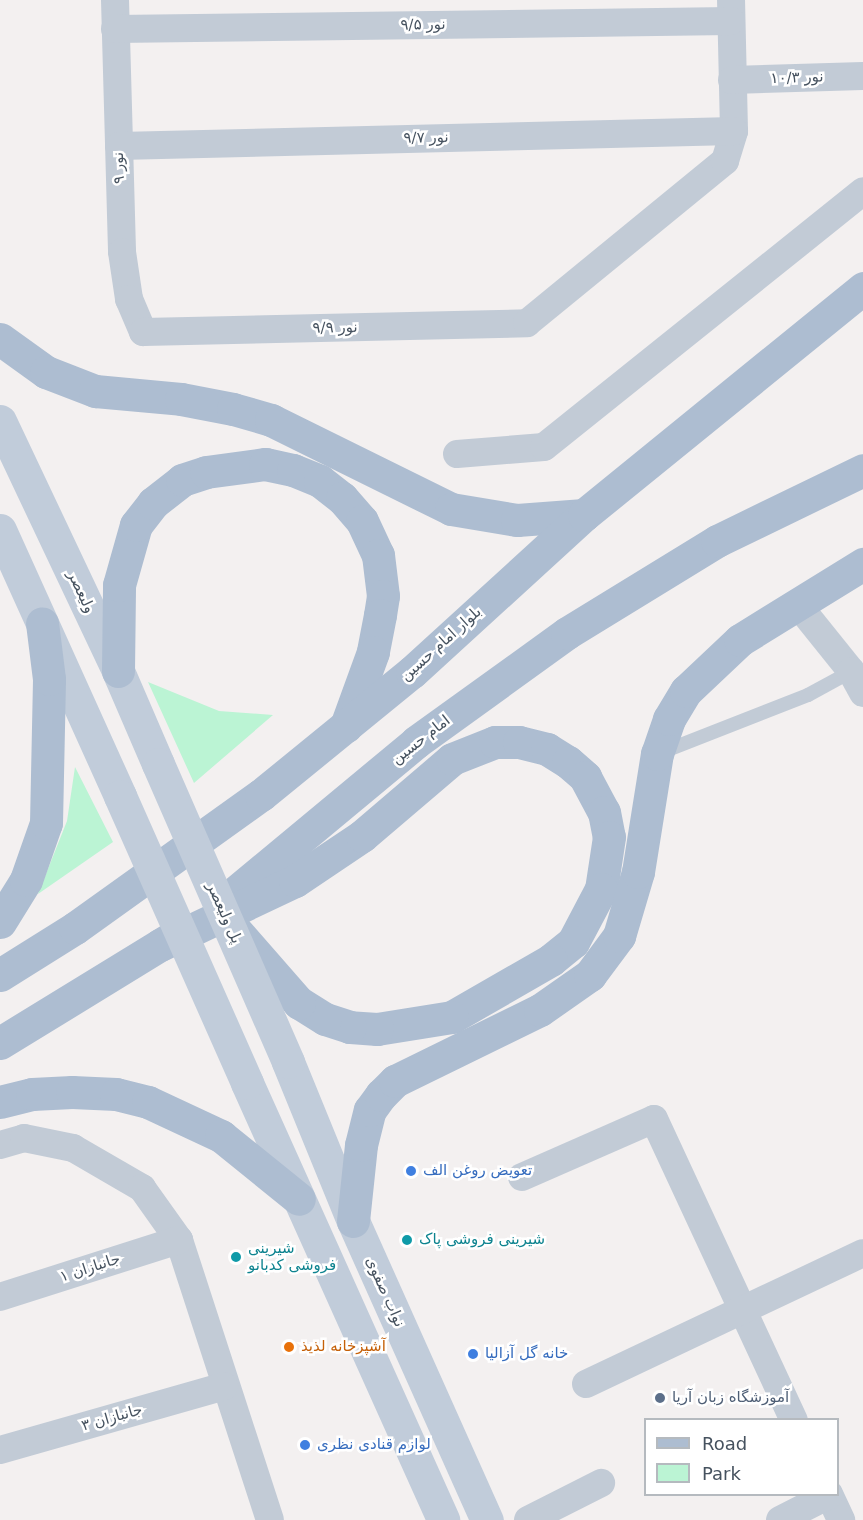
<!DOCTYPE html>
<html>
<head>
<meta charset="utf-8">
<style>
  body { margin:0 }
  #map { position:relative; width:863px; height:1520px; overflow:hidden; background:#f3f0f0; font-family:"DejaVu Sans","Noto Naskh Arabic",sans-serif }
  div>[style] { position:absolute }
  .green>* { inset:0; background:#bbf4d4 }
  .service>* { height:14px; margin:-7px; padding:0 7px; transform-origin:7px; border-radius:7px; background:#c2cbd6 }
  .minor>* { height:28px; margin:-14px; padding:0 14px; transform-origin:14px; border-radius:14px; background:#c2cbd6 }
  .secondary>* { height:33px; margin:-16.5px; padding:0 16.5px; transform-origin:16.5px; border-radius:16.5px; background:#c1ccda }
  .primary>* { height:33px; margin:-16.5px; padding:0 16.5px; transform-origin:16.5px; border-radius:16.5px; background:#adbdd1 }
  .secondary-bridge>* { height:33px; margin:-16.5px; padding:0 16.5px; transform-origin:16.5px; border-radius:16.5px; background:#c1ccda }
  .dots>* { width:16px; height:16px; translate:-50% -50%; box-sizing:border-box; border:3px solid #fff; border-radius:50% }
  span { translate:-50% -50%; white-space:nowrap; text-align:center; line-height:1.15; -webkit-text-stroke:5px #fff; paint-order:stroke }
  .street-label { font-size:15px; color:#46525f }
  .shop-label { font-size:15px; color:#366cbe }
  .left { translate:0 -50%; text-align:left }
  .culture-label { font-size:15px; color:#0d838f }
  .food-label { font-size:15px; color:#c56008 }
  .service-label { font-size:15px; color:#4e5e75 }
  .legend { position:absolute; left:644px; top:1418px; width:195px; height:78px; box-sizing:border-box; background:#fff; border:2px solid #b5babf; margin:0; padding:8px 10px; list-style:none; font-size:18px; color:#46525f }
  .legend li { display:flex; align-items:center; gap:12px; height:30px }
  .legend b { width:30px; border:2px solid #b5babf }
</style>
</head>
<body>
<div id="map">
  <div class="green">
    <i style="clip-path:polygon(148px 682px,219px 711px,273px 715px,194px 783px)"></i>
    <i style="clip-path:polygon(75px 767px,113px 842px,38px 894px,67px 821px)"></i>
  </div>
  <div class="service">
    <i style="left:660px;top:753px;width:159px;rotate:-21.4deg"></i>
    <i style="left:808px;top:695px;width:52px;rotate:-28.5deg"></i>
  </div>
  <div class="minor">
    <i style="left:115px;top:0;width:252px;rotate:88.4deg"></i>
    <i style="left:122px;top:252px;width:48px;rotate:81.5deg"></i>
    <i style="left:129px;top:299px;width:36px;rotate:67deg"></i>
    <i style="left:143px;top:332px;width:384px;rotate:-1.3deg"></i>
    <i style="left:527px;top:323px;width:256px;rotate:-39.3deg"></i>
    <i style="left:725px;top:161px;width:31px;rotate:-73deg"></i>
    <i style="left:734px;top:131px;width:131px;rotate:-91.3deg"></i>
    <i style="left:115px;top:29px;width:616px;rotate:-0.74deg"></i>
    <i style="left:732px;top:80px;width:131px;rotate:-1.7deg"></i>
    <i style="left:119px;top:146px;width:615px;rotate:-1.4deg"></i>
    <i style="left:457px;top:454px;width:87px;rotate:-4.6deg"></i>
    <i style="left:544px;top:447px;width:409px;rotate:-38.7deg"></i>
    <i style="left:798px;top:605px;width:85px;rotate:51.2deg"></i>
    <i style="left:851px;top:671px;width:25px;rotate:61deg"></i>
    <i style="left:0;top:1145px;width:25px;rotate:-16deg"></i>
    <i style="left:24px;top:1138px;width:50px;rotate:11.5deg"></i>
    <i style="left:73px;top:1148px;width:80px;rotate:30.1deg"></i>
    <i style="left:142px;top:1188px;width:64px;rotate:54.6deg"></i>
    <i style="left:179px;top:1240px;width:294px;rotate:72deg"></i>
    <i style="left:522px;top:1177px;width:144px;rotate:-23.7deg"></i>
    <i style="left:654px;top:1119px;width:332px;rotate:65.1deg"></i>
    <i style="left:0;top:1297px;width:188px;rotate:-17.7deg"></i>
    <i style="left:586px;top:1384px;width:306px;rotate:-25.3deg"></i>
    <i style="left:0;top:1450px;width:233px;rotate:-15.9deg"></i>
    <i style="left:829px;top:1494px;width:29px;rotate:65deg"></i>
    <i style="left:528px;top:1520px;width:82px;rotate:-26.9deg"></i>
    <i style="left:780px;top:1520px;width:55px;rotate:-27deg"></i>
  </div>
  <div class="secondary">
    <i style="left:0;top:421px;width:276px;rotate:64.7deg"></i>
    <i style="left:118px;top:671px;width:101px;rotate:66.7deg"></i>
    <i style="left:0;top:530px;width:292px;rotate:65.7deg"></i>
    <i style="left:288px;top:1062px;width:172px;rotate:67.8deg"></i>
    <i style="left:353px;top:1221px;width:328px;rotate:65.9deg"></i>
    <i style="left:247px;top:1083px;width:479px;rotate:65.8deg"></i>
  </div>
  <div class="primary">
    <i style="left:0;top:339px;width:57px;rotate:35.7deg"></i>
    <i style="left:46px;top:372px;width:53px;rotate:21.2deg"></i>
    <i style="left:95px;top:391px;width:86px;rotate:5.3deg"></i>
    <i style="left:181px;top:399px;width:53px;rotate:10.9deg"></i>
    <i style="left:233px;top:409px;width:40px;rotate:16deg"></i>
    <i style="left:271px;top:420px;width:201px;rotate:26.3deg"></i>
    <i style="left:451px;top:509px;width:67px;rotate:9.5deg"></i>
    <i style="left:517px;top:520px;width:67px;rotate:-4.3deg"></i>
    <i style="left:118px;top:671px;width:86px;rotate:-89.3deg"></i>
    <i style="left:119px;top:585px;width:62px;rotate:-74.2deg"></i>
    <i style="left:136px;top:525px;width:28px;rotate:-52deg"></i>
    <i style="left:153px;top:503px;width:37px;rotate:-38deg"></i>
    <i style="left:182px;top:480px;width:25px;rotate:-18deg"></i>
    <i style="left:206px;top:472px;width:60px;rotate:-7.7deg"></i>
    <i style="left:265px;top:464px;width:29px;rotate:12deg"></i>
    <i style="left:293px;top:470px;width:29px;rotate:22deg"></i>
    <i style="left:320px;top:481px;width:28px;rotate:38deg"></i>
    <i style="left:342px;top:498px;width:30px;rotate:49deg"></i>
    <i style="left:362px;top:521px;width:38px;rotate:65deg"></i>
    <i style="left:378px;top:555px;width:41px;rotate:83deg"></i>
    <i style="left:383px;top:596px;width:19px;rotate:99deg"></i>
    <i style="left:380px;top:615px;width:38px;rotate:101deg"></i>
    <i style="left:373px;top:652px;width:79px;rotate:110deg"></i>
    <i style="left:220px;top:905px;width:255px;rotate:-39.7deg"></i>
    <i style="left:416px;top:742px;width:186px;rotate:-35.8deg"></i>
    <i style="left:567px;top:633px;width:176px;rotate:-31.5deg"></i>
    <i style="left:717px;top:541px;width:162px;rotate:-25.9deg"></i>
    <i style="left:0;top:922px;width:49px;rotate:-58.2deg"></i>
    <i style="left:26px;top:880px;width:60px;rotate:-70.7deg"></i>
    <i style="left:46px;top:823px;width:144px;rotate:-88.8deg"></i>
    <i style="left:49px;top:679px;width:56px;rotate:-97.1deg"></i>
    <i style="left:160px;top:945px;width:149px;rotate:-25.4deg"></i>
    <i style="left:295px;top:881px;width:81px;rotate:-33.9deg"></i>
    <i style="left:362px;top:836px;width:118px;rotate:-40.5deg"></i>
    <i style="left:452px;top:759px;width:46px;rotate:-21.6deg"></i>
    <i style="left:495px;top:742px;width:24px"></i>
    <i style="left:519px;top:742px;width:29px;rotate:14deg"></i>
    <i style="left:547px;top:749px;width:25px;rotate:32deg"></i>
    <i style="left:568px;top:762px;width:23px;rotate:41deg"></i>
    <i style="left:585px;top:777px;width:40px;rotate:62deg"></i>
    <i style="left:604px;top:812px;width:25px;rotate:79deg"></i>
    <i style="left:609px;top:837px;width:53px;rotate:98.7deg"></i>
    <i style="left:601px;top:889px;width:60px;rotate:117.8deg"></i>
    <i style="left:573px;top:942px;width:28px;rotate:141deg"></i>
    <i style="left:551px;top:960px;width:114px;rotate:150.1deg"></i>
    <i style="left:452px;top:1017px;width:76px;rotate:170.9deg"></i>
    <i style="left:377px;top:1029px;width:27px;rotate:-176deg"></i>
    <i style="left:350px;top:1027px;width:26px;rotate:-162deg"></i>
    <i style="left:325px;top:1019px;width:31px;rotate:-148deg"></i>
    <i style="left:299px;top:1003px;width:96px;rotate:-131.2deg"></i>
    <i style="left:0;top:975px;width:89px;rotate:-32.1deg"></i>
    <i style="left:75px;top:928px;width:229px;rotate:-35.6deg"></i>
    <i style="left:261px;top:795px;width:195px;rotate:-39.2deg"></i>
    <i style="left:412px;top:672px;width:233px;rotate:-42.4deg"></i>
    <i style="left:584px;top:515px;width:360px;rotate:-39.1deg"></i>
    <i style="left:0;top:1043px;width:209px;rotate:-31.5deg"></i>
    <i style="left:0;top:1102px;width:33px;rotate:-14deg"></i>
    <i style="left:32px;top:1094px;width:40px;rotate:-2.9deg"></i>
    <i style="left:72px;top:1092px;width:44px;rotate:2.6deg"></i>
    <i style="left:116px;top:1094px;width:33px;rotate:14deg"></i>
    <i style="left:148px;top:1102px;width:81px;rotate:25deg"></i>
    <i style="left:221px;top:1136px;width:100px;rotate:38.9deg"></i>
    <i style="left:353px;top:1221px;width:76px;rotate:-84deg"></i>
    <i style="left:361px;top:1145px;width:36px;rotate:-76deg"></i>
    <i style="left:370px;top:1110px;width:19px;rotate:-54deg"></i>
    <i style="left:381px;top:1095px;width:20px;rotate:-45deg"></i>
    <i style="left:395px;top:1081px;width:161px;rotate:-26.1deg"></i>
    <i style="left:540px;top:1010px;width:61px;rotate:-35deg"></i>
    <i style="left:590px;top:975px;width:49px;rotate:-53.4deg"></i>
    <i style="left:619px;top:936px;width:67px;rotate:-73.5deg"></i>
    <i style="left:638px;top:872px;width:120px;rotate:-80.9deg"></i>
    <i style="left:657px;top:754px;width:37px;rotate:-71deg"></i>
    <i style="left:669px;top:719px;width:33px;rotate:-59deg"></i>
    <i style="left:686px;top:691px;width:74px;rotate:-43.4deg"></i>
    <i style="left:740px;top:640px;width:145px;rotate:-31.7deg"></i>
  </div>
  <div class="secondary-bridge">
    <i style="left:158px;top:764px;width:325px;rotate:66.4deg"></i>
    <i style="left:120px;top:796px;width:314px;rotate:66.1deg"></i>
  </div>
  <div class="dots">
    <i style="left:411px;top:1171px;background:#3f7fe0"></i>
    <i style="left:407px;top:1240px;background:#0f9aa8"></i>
    <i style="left:236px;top:1257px;background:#0f9aa8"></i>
    <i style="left:289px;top:1347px;background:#e8710a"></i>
    <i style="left:473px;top:1354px;background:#3f7fe0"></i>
    <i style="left:660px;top:1398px;background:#5c6f8a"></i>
    <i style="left:305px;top:1445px;background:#3f7fe0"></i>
  </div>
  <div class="street-label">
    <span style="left:423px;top:25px;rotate:-1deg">نور ۹/۵</span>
    <span style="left:797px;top:78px;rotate:-2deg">نور ۱۰/۳</span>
    <span style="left:426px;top:138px;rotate:-1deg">نور ۹/۷</span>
    <span style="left:119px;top:168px;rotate:-92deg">نور ۹</span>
    <span style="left:335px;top:328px;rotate:-1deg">نور ۹/۹</span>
    <span style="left:81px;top:592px;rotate:65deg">ولیعصر</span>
    <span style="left:441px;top:644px;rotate:-42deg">بلوار امام حسین</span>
    <span style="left:421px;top:740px;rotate:-38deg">امام حسین</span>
    <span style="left:224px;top:913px;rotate:66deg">پل ولیعصر</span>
    <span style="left:90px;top:1268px;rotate:-18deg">جانبازان ۱</span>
    <span style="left:385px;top:1292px;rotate:66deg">نواب صفوی</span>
    <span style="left:112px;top:1418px;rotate:-16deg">جانبازان ۳</span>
  </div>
  <div class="shop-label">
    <span class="left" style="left:423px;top:1171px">تعویض روغن الف</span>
    <span class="left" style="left:485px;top:1354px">خانه گل آزالیا</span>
    <span class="left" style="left:317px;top:1445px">لوازم قنادی نظری</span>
  </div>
  <div class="culture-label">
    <span class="left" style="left:419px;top:1240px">شیرینی فروشی پاک</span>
    <span class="left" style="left:248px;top:1257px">شیرینی<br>فروشی کدبانو</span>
  </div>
  <div class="food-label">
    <span class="left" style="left:301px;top:1347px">آشپزخانه لذیذ</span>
  </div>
  <div class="service-label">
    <span class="left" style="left:672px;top:1398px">آموزشگاه زبان آریا</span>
  </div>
  <ul class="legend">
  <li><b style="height:8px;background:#adbdd1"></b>Road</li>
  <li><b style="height:16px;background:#bbf4d4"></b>Park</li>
  </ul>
</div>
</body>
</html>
